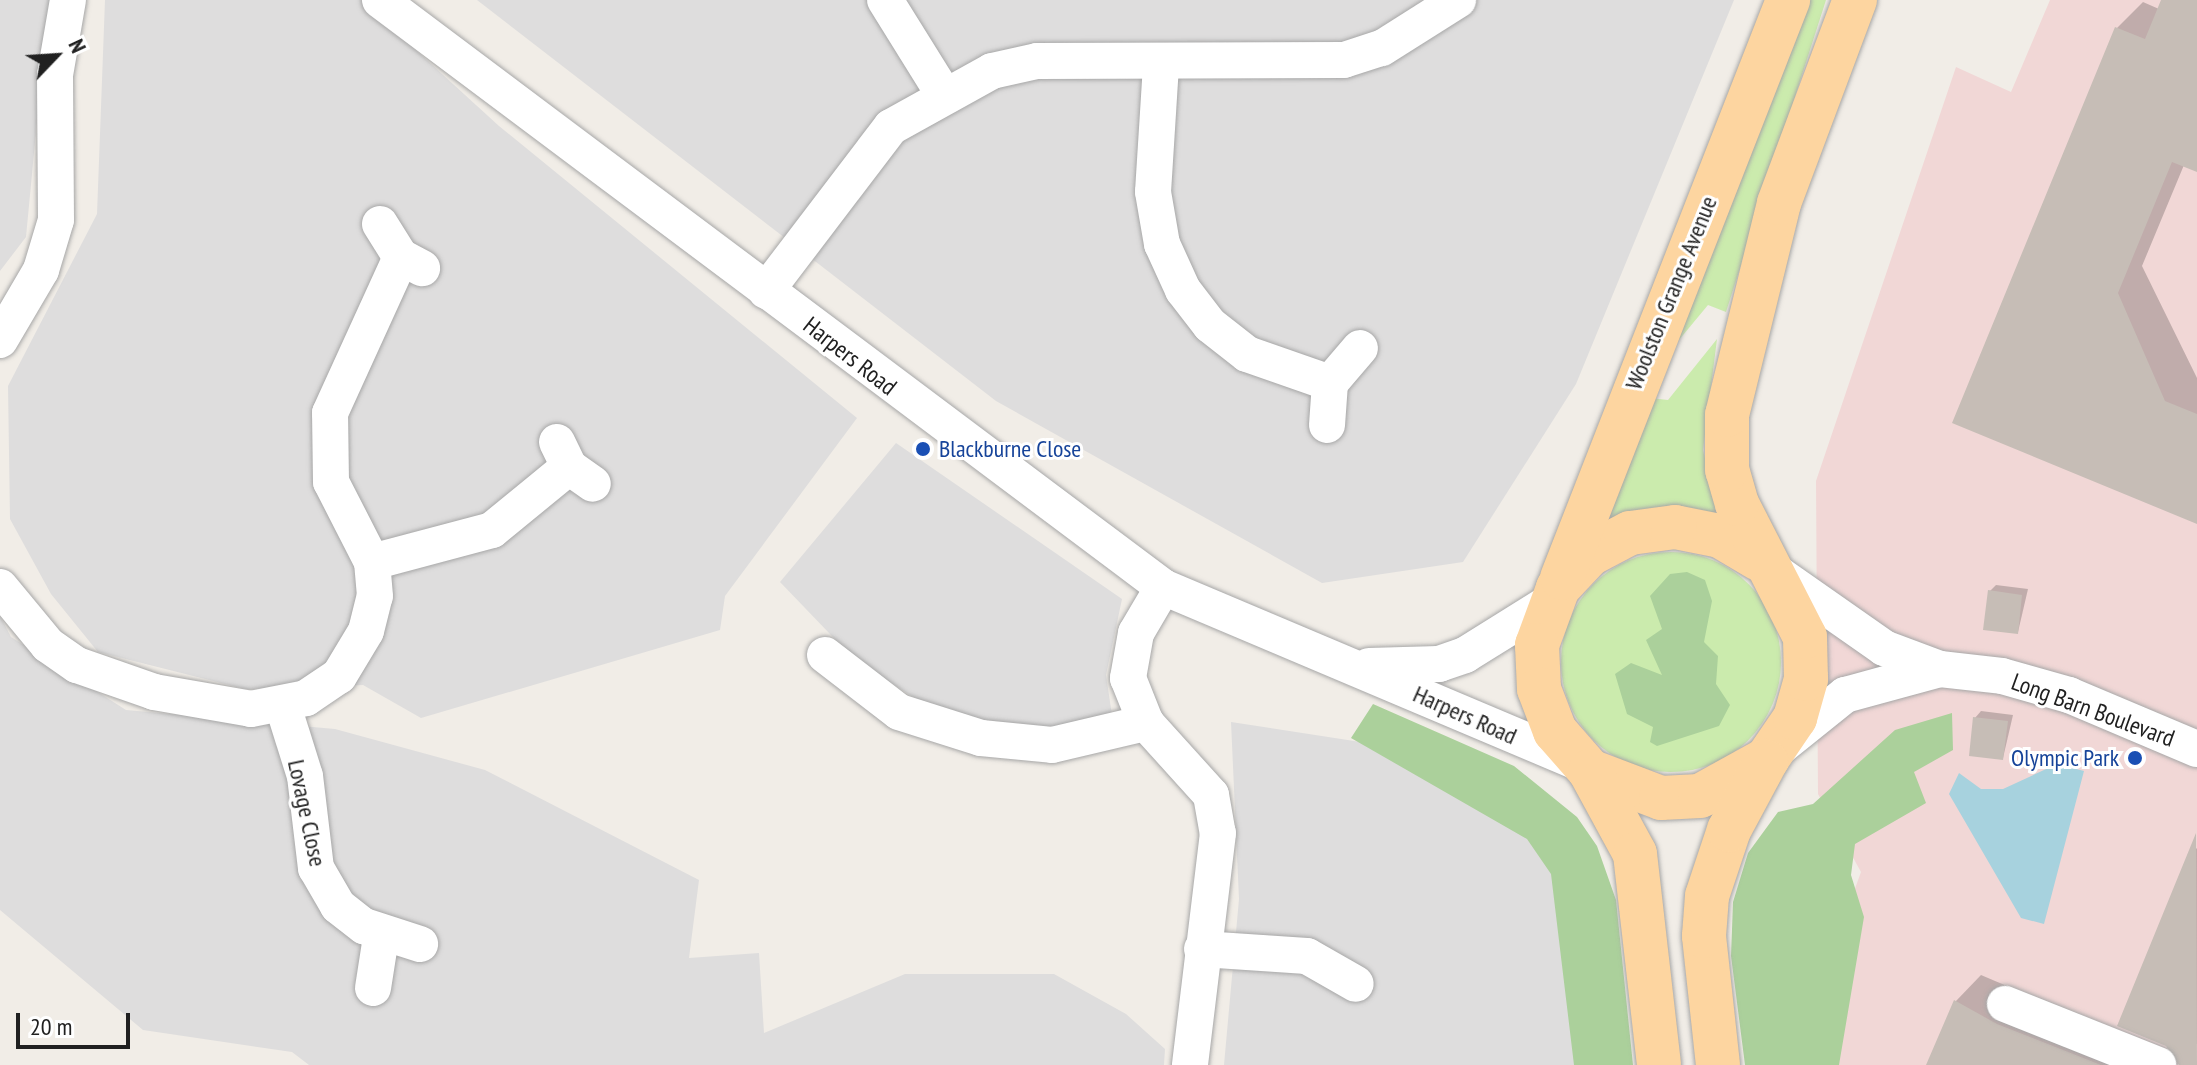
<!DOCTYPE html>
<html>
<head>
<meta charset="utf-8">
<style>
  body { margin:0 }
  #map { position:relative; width:2197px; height:1065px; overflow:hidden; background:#f1ede7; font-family:"PT Sans Narrow",sans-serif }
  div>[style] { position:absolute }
  .residential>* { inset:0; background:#dedddd }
  .commercial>* { inset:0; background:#f1d7d6 }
  .grass>* { inset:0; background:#cbebad }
  .round { border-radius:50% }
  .forest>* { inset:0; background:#abd09b }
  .water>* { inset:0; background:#a7d2de }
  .shadow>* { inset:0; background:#0003 }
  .building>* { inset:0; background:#c6bdb6 }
  .roads { filter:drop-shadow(0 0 2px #a7a7a7) drop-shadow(0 0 2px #a7a7a7) }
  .minor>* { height:36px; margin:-18px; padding:0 18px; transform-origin:18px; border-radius:18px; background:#fff }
  .major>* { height:44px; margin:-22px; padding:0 22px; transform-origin:22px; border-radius:22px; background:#fdd5a0 }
  .dots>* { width:22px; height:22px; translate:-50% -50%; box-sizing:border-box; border:4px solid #fff; border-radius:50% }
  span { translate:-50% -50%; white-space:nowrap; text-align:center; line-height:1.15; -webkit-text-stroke:6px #fff; paint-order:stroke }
  .street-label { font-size:24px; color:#202020 }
  .transit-label { font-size:24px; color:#164399 }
  .left { translate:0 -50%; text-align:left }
  .right { translate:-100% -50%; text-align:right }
  .north { position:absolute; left:16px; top:16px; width:80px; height:80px; -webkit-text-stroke:6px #fff; paint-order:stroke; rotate:65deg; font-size:22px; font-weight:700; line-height:32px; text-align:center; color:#202020 }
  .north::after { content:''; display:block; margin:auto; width:28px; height:36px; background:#202020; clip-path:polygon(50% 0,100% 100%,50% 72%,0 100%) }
  .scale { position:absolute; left:16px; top:1013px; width:114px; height:36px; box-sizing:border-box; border:4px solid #202020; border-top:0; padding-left:10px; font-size:24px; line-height:28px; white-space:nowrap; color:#202020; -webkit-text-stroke:6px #fff; paint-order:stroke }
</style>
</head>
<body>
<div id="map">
  <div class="residential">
    <i style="clip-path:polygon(0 0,60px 0,39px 100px,26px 237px,0 271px)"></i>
    <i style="clip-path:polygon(105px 0,361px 0,499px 126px,857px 418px,725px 596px,720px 630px,421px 718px,363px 685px,245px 689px,98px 652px,51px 594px,10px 519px,8px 386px,97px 214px)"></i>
    <i style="clip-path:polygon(477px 0,1734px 0,1576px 384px,1463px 562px,1322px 583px,996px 401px)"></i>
    <i style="clip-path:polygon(896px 443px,1122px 599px,1106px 675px,1114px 729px,1009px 729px,924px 704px,854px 659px,780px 582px)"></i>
    <i style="clip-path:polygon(0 616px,11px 637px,126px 710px,335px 729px,485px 770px,699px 880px,689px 958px,759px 953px,764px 1033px,905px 974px,1054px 974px,1126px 1014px,1165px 1049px,1164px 1065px,309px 1065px,292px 1052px,143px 1030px,0 910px)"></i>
    <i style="clip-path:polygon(1231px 722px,1367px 743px,1539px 835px,1586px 946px,1600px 1065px,1224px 1065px,1239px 899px)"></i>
  </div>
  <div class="commercial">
    <i style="clip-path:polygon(2050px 0,2197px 0,2197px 1065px,1812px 1065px,1828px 963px,1861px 872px,1818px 794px,1816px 481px,1956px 67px,2011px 92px)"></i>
  </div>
  <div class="grass">
    <i style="clip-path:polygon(1806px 0,1826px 0,1726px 312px,1708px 305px,1664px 358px)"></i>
    <i style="clip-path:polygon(1717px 339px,1703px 450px,1718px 515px,1597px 529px,1650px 398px,1668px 400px)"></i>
    <i class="round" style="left:1561px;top:552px;width:220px;height:220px"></i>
  </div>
  <div class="forest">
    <i style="clip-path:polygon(1687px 572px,1705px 580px,1712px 601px,1704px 642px,1718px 656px,1716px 684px,1730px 705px,1719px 726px,1657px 746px,1650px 742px,1653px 727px,1627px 714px,1615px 674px,1631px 663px,1662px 675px,1646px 640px,1662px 629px,1650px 596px,1670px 574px)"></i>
    <i style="clip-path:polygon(1373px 704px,1514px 766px,1577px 817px,1597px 846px,1616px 900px,1633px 1065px,1574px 1065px,1551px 874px,1527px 839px,1351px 738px)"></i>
    <i style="clip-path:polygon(1952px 713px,1953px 750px,1914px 772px,1926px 803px,1855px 844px,1851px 875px,1864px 917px,1839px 1065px,1745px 1065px,1731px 956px,1733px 902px,1748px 853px,1778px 812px,1813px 804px,1895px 730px)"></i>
  </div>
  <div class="water">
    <i style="clip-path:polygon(2057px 764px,2084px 771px,2044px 924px,2021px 918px,1949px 794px,1959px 773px,1981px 789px,2003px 789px)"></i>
  </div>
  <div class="shadow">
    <i style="clip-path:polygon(2163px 0,2197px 0,2197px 170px,2184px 165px,2142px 266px,2197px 378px,2197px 522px,1955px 422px,2117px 28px,2143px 2px,2159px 9px)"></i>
    <i style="clip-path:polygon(1996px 585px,2028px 589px,2018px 632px,1990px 591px)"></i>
    <i style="clip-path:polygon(1981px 711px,2013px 715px,2003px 758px,1975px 718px)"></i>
    <i style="clip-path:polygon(2197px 848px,2197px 1044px,2179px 1037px,2189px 856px)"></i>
    <i style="clip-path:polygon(1981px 975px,2179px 1059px,2177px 1065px,1928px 1065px,1956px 1001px)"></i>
  </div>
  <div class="building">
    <i style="clip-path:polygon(2161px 0,2197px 0,2197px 172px,2172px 162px,2118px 293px,2165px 401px,2197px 414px,2197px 524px,1952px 423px,2115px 27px,2145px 39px)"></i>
    <i style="clip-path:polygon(1988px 590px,2022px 595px,2018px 634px,1983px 630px)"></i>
    <i style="clip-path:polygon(1973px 717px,2008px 721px,2003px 760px,1969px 756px)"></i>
    <i style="clip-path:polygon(2196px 833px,2197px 1065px,2179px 1065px,2166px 1046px,2117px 1026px)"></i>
    <i style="clip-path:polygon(1954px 1000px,1997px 1024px,2101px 1065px,1926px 1065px)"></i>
  </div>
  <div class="roads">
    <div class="minor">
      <i style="left:380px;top:0;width:979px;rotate:36.86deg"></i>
      <i style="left:1163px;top:587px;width:457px;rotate:22.9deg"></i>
      <i style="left:885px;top:0;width:110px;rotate:58.1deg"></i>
      <i style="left:1161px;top:65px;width:127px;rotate:93.6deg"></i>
      <i style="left:1153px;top:192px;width:53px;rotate:80.2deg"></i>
      <i style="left:1162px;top:244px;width:51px;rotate:65.5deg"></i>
      <i style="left:1183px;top:290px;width:44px;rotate:52.4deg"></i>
      <i style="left:1210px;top:325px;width:47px;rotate:38.1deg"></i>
      <i style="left:1247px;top:354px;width:88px;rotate:19.3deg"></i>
      <i style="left:380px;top:224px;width:39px;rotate:58deg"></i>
      <i style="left:401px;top:257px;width:24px;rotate:28deg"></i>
      <i style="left:766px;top:291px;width:206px;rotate:-52.7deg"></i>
      <i style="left:891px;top:127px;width:115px;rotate:-29deg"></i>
      <i style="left:992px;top:71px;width:46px;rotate:-12.5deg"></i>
      <i style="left:1037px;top:61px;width:307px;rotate:-0.2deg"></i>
      <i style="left:1344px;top:60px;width:40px;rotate:-18deg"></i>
      <i style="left:1382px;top:48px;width:90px;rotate:-32.3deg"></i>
      <i style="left:0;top:340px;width:81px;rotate:-59.6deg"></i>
      <i style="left:41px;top:270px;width:52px;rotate:-73.3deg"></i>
      <i style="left:56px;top:220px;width:145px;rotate:-90.4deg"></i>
      <i style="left:55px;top:75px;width:76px;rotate:-80.2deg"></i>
      <i style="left:1327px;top:425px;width:42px;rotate:-85.9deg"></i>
      <i style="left:1330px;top:383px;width:46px;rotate:-49.4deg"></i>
      <i style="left:557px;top:442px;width:28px;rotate:64deg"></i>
      <i style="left:569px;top:467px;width:29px;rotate:35deg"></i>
      <i style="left:372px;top:562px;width:124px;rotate:-14.9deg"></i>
      <i style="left:492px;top:530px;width:99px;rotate:-39.3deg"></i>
      <i style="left:1767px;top:566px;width:143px;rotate:35deg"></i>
      <i style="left:1884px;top:648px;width:60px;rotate:20.6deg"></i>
      <i style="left:1940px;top:669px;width:62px;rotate:6.4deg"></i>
      <i style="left:2002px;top:676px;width:70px;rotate:15.8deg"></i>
      <i style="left:2069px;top:695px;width:139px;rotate:22.9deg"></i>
      <i style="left:0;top:587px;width:75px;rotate:50.4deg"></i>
      <i style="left:48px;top:645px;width:35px;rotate:35deg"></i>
      <i style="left:77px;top:665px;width:82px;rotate:19.3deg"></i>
      <i style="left:154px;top:692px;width:98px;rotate:9.9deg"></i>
      <i style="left:251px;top:709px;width:56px;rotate:-11.3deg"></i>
      <i style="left:306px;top:698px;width:40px;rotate:-34deg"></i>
      <i style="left:339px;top:676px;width:52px;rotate:-59deg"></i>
      <i style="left:366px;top:631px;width:36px;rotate:-76deg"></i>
      <i style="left:375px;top:596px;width:34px;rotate:-95deg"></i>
      <i style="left:372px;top:562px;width:90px;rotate:-117.1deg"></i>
      <i style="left:331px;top:482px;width:69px;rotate:-90.8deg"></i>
      <i style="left:330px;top:413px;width:171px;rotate:-65.5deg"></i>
      <i style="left:1163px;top:587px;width:53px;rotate:120.4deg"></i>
      <i style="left:1136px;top:633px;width:46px;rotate:100.1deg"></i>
      <i style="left:1128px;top:678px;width:48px;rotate:68.2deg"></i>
      <i style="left:1146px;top:723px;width:97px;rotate:47.9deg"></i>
      <i style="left:1211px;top:795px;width:39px;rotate:80deg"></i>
      <i style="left:1218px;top:833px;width:234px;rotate:96.9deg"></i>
      <i style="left:825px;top:655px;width:93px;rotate:37.6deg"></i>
      <i style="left:899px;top:712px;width:86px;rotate:17.6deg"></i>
      <i style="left:981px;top:738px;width:71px;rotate:5.6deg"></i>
      <i style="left:1052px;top:745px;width:97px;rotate:-13.2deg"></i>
      <i style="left:1369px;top:666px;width:70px;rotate:-1.6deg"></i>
      <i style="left:1439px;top:664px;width:28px;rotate:-19deg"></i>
      <i style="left:1465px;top:655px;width:100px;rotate:-31.9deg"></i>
      <i style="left:283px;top:706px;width:73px;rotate:72.6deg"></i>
      <i style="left:305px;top:776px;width:93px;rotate:83.2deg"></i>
      <i style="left:316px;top:868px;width:44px;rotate:59.9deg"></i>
      <i style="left:338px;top:906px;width:33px;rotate:38deg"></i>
      <i style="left:364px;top:926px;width:59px;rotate:17.8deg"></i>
      <i style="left:1779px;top:748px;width:85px;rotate:-38.8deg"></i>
      <i style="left:1845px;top:695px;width:98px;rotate:-15.3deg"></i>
      <i style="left:1202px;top:949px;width:105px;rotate:3.8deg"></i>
      <i style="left:1307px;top:956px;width:56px;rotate:29.7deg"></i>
      <i style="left:373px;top:988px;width:52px;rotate:-81.1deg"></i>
      <i style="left:2005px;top:1004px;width:165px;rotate:21.7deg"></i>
    </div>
    <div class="major">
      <i style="left:1759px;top:559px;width:45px;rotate:-149.5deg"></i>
      <i style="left:1720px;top:536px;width:46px;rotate:-168.7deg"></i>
      <i style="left:1675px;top:527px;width:45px;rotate:172.4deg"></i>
      <i style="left:1630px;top:533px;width:45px;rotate:152.3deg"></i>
      <i style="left:1590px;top:554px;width:47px;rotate:133.3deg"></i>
      <i style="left:1558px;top:588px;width:61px;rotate:110.2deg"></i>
      <i style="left:1537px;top:645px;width:44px;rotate:87.4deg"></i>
      <i style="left:1539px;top:689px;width:45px;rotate:69.1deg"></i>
      <i style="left:1555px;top:731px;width:53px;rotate:48.8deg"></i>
      <i style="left:1590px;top:771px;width:76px;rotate:20.8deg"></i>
      <i style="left:1661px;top:798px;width:39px;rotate:-3deg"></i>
      <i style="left:1700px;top:796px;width:77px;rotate:-28.9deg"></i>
      <i style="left:1767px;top:759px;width:50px;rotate:-55.7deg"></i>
      <i style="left:1795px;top:718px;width:41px;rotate:-74.2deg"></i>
      <i style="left:1806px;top:679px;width:42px;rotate:-91.4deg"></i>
      <i style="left:1805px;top:637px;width:149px;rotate:-117.1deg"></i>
      <i style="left:1737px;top:504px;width:35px;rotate:-106deg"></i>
      <i style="left:1727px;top:470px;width:55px;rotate:-90deg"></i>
      <i style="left:1727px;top:415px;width:218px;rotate:-76.2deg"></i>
      <i style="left:1779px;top:203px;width:217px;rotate:-69.5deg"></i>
      <i style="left:1562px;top:578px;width:621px;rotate:-68.64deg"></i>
      <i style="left:1590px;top:771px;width:94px;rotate:61.5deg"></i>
      <i style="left:1635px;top:854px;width:212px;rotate:83.5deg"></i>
      <i style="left:1718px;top:1065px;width:130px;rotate:-96.2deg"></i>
      <i style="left:1704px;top:936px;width:40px;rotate:-85.7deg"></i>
      <i style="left:1707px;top:896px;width:70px;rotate:-71.6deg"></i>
      <i style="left:1729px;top:830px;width:78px;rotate:-61.8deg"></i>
    </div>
  </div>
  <div class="dots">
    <i style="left:923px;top:449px;background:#1a4fb4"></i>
    <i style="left:2135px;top:758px;background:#1a4fb4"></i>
  </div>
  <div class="street-label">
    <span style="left:1671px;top:293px;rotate:-68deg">Woolston Grange Avenue</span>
    <span style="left:850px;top:356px;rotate:38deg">Harpers Road</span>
    <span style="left:2093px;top:710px;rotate:20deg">Long Barn Boulevard</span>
    <span style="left:1465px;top:715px;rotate:24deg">Harpers Road</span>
    <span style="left:307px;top:813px;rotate:78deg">Lovage Close</span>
  </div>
  <div class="transit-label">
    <span class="left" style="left:939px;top:449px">Blackburne Close</span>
    <span class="right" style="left:2119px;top:758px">Olympic Park</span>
  </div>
  <div class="north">N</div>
  <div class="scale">20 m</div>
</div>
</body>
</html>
